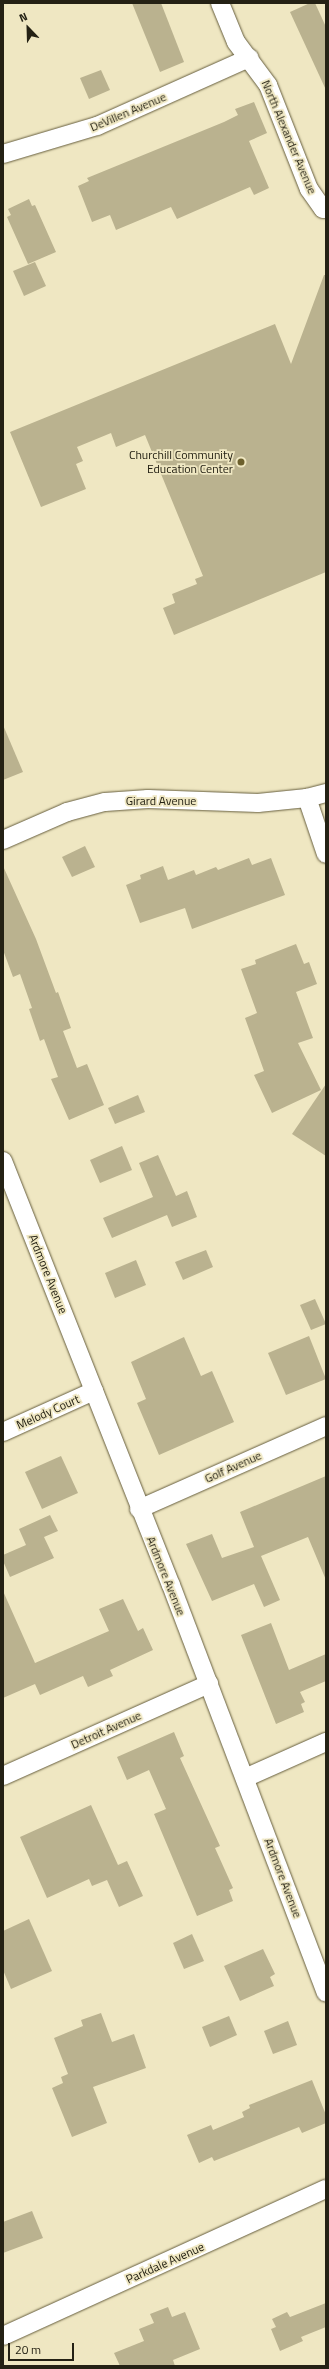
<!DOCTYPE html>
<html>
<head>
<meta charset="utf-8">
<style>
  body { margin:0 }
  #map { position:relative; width:329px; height:2369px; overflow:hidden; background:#efe7c2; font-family:"Titillium Web",sans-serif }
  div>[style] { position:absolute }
  .building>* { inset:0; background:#bab28f }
  .roads { filter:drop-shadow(0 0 1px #665e3e) drop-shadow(0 0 1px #665e3e) }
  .street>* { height:18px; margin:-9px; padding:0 9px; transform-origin:9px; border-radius:9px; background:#fff }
  .dots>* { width:11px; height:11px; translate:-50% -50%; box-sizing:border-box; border:2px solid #efe7c2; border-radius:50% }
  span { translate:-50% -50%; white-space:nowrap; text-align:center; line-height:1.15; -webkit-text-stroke:3.5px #efe7c2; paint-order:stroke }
  .street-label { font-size:12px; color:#242114 }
  .poi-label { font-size:12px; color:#242114 }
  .right { translate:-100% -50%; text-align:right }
  .frame { position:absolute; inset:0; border:4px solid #242114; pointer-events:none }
  .north { position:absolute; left:8px; top:8px; width:40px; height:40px; -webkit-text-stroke:3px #efe7c2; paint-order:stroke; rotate:337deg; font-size:11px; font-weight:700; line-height:16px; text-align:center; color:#242114 }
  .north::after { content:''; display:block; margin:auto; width:14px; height:18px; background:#242114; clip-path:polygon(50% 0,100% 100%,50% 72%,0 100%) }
  .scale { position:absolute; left:8px; top:2343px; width:66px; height:18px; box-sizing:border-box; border:2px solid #242114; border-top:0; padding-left:5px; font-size:12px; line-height:14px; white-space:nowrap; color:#242114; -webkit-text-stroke:3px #efe7c2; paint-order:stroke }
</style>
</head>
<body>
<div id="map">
  <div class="building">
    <i style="clip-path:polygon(132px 3px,161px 3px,184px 62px,160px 72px)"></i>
    <i style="clip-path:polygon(310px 3px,315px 3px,326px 27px,326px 90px,290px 12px)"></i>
    <i style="clip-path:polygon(101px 70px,110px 90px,89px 99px,80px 78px)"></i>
    <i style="clip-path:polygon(254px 102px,267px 133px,249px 141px,269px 188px,254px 195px,250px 187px,177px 219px,171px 207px,116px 230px,110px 215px,92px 222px,78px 186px,89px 181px,87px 178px,224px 122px,238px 115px,235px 109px)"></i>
    <i style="clip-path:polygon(29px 199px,32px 206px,35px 205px,56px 252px,28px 264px,7px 217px,11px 215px,8px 209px)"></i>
    <i style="clip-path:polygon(35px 262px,46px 286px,24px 296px,13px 271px)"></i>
    <i style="clip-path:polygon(324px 275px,326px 275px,326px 572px,174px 635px,163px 608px,175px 603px,172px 594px,197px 584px,195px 579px,203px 576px,145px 435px,116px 447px,111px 433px,77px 447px,83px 461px,76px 464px,86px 489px,41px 507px,10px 432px,275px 324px,291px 364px)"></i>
    <i style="clip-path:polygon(3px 725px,23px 772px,3px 780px)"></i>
    <i style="clip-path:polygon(85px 846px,95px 867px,72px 877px,62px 857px)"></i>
    <i style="clip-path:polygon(249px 858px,252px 865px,271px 858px,285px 895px,192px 929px,185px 908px,140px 923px,126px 885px,141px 879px,140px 875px,163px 866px,168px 880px,194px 870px,196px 875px,216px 867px,218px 870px)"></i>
    <i style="clip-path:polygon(3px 866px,36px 939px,56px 993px,58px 992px,71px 1028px,63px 1031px,77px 1068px,87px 1064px,104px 1105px,69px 1120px,51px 1079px,58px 1077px,44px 1039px,40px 1041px,29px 1009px,32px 1008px,20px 974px,13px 977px,3px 950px)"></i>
    <i style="clip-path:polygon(296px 944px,304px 964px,309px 962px,317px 984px,296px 992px,313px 1038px,298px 1043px,321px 1090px,272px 1113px,254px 1075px,264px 1071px,245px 1018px,257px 1013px,241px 969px,256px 964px,255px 960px)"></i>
    <i style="clip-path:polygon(326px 1084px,326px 1156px,292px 1134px)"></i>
    <i style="clip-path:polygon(138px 1095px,145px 1112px,115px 1124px,108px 1108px)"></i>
    <i style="clip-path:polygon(122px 1146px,132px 1170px,100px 1183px,90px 1160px)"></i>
    <i style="clip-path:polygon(158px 1155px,176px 1196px,187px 1191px,197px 1217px,172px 1227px,167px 1215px,112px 1238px,103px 1218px,153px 1197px,139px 1163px)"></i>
    <i style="clip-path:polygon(206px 1250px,213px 1267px,183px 1280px,175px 1262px)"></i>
    <i style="clip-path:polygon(136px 1260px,146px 1285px,115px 1298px,105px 1273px)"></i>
    <i style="clip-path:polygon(315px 1299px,326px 1324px,311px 1330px,300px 1305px)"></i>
    <i style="clip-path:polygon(309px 1336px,326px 1379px,286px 1395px,268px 1353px)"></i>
    <i style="clip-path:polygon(184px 1337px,201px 1376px,212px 1371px,234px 1422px,159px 1455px,137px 1403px,146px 1399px,131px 1362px)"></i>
    <i style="clip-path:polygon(61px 1456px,78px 1493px,42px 1509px,25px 1472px)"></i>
    <i style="clip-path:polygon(326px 1476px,326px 1580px,308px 1537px,261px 1556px,280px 1600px,264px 1607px,254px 1584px,212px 1601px,186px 1544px,212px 1534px,222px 1558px,254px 1547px,240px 1512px)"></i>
    <i style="clip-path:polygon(50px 1515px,58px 1531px,44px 1537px,54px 1558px,10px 1577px,3px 1561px,3px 1555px,26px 1545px,19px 1529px)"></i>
    <i style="clip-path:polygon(3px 1591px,35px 1663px,109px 1631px,99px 1609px,123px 1599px,138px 1631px,143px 1628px,153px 1650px,110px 1670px,113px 1676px,88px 1687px,83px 1676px,40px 1695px,35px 1684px,3px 1698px)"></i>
    <i style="clip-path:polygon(271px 1623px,289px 1670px,326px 1654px,326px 1681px,300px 1692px,305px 1702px,301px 1704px,304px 1712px,276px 1724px,241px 1635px)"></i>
    <i style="clip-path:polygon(174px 1732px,184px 1756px,180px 1758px,220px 1846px,215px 1848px,233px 1888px,229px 1890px,233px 1901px,197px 1916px,154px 1814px,166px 1809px,149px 1770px,127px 1780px,117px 1757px)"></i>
    <i style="clip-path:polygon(91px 1805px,118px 1865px,127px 1861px,143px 1896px,119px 1907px,107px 1880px,92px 1886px,89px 1879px,47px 1898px,20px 1837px)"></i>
    <i style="clip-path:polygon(29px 1919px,52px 1971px,11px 1989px,3px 1970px,3px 1931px)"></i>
    <i style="clip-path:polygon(192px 1934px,204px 1961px,184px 1969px,173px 1943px)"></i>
    <i style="clip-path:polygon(263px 1949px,275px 1974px,270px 1977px,274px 1986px,240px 2001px,224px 1966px)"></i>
    <i style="clip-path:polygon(101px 2013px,112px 2042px,134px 2034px,146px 2068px,93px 2087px,107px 2123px,72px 2137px,52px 2088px,63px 2083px,61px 2077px,68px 2074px,54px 2038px,83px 2026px,81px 2020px)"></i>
    <i style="clip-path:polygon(229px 2016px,237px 2035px,210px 2047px,202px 2027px)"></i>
    <i style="clip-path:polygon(288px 2021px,297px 2045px,273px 2054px,264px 2031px)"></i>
    <i style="clip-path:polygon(312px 2080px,326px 2115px,326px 2123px,302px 2133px,299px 2127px,214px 2161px,212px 2157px,199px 2163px,187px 2135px,211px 2125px,213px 2130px,244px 2117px,242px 2112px,250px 2108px,249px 2105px)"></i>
    <i style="clip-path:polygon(32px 2211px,43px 2238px,3px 2253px,3px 2222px)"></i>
    <i style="clip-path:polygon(326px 2303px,326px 2327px,301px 2337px,303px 2341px,280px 2351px,271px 2329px,276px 2327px,272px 2319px,287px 2312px,290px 2317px)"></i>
    <i style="clip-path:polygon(168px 2307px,172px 2317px,185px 2312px,200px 2349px,173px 2360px,175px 2366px,120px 2366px,114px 2353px,144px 2341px,139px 2329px,154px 2323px,150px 2314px)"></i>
  </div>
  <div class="roads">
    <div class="street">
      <i style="left:220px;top:3px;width:42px;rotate:67.7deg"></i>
      <i style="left:236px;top:42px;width:54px;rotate:53.3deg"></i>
      <i style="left:268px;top:85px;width:112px;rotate:68.5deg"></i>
      <i style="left:309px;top:189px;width:24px;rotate:55deg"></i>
      <i style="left:323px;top:209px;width:3px"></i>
      <i style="left:3px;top:154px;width:98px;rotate:-16.6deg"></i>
      <i style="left:97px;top:126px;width:167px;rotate:-24.1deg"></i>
      <i style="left:307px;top:798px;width:59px;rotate:71.3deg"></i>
      <i style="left:3px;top:840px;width:70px;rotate:-23.6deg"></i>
      <i style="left:67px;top:812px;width:39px;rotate:-15deg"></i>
      <i style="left:105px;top:802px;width:43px;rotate:-4deg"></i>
      <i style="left:148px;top:799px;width:110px;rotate:2.1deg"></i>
      <i style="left:258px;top:803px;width:49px;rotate:-5.8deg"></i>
      <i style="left:307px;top:798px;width:20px;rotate:-15deg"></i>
      <i style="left:3px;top:1161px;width:456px;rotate:68.4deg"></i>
      <i style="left:171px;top:1585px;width:436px;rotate:69.2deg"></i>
      <i style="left:3px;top:1432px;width:100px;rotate:-24.3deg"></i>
      <i style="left:139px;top:1509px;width:205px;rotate:-23.9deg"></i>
      <i style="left:3px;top:1776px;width:226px;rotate:-24.1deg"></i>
      <i style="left:245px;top:1778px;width:89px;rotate:-24deg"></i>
      <i style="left:3px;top:2336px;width:355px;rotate:-24.5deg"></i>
    </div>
  </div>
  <div class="dots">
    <i style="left:241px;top:462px;background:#6c602d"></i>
  </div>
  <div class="street-label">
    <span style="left:128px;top:112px;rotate:-23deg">DeVillen Avenue</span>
    <span style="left:289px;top:137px;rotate:67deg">North Alexander Avenue</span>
    <span style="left:161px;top:801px">Girard Avenue</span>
    <span style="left:48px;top:1274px;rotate:68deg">Ardmore Avenue</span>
    <span style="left:48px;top:1412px;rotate:-24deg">Melody Court</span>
    <span style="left:233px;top:1467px;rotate:-24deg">Golf Avenue</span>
    <span style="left:166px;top:1576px;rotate:68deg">Ardmore Avenue</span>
    <span style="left:106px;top:1730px;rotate:-24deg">Detroit Avenue</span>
    <span style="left:283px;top:1878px;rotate:69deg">Ardmore Avenue</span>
    <span style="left:165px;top:2263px;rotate:-24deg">Parkdale Avenue</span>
  </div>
  <div class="poi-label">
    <span class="right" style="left:233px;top:462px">Churchill Community<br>Education Center</span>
  </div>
  <div class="frame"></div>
  <div class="north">N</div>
  <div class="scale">20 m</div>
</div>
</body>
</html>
